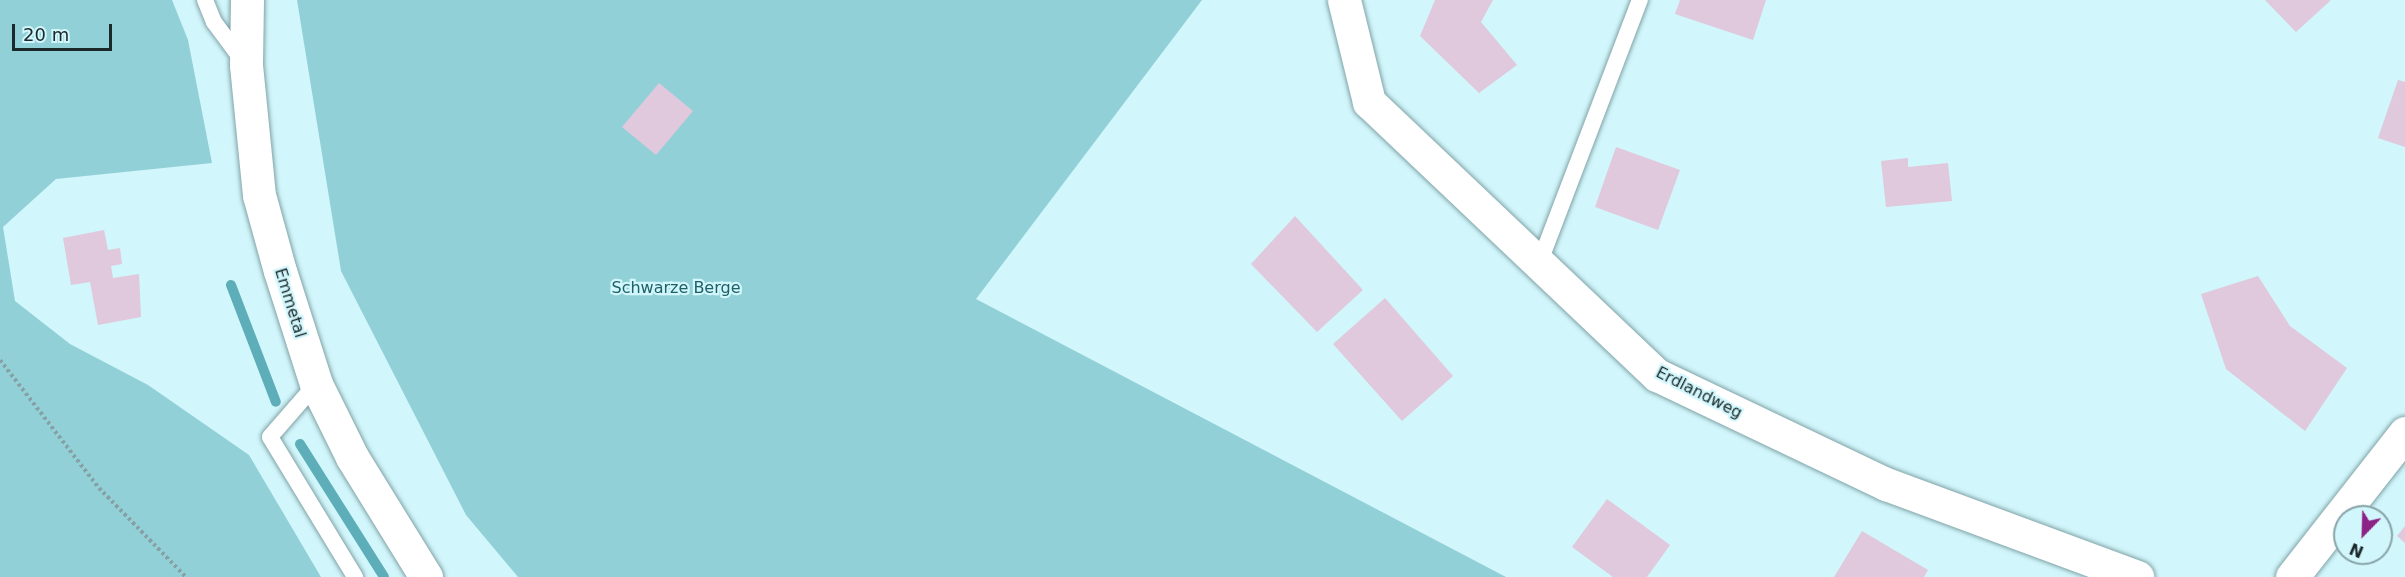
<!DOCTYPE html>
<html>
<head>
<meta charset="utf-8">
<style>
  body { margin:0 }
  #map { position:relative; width:2405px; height:577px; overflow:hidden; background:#d1f6fb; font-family:"DejaVu Sans",sans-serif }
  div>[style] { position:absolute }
  .green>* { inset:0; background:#92d0d8 }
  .stream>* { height:10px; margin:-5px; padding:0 5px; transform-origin:5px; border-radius:5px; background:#5daeb8 }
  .building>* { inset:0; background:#e0c8dd }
  .path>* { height:4px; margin-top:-2px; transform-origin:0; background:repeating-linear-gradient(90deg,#86a1a5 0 3px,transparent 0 6px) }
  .roads { filter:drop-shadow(0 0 2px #80a3a7) drop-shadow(0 0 2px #80a3a7) }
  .lane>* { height:16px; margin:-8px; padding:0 8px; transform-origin:8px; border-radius:8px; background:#fff }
  .street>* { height:33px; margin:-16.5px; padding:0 16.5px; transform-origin:16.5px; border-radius:16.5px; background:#fff }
  .secondary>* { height:33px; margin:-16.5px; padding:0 16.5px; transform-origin:16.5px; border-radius:16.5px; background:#fff }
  span { translate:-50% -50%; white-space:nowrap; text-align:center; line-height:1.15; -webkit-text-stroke:4.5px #d1f6fb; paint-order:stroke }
  .park-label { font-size:16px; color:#1d6068 }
  .street-label { font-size:16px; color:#1b292b }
  .north { position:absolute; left:2333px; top:505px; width:60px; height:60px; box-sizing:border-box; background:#d1f6fb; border:2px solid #88a4a8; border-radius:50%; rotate:203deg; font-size:16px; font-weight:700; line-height:24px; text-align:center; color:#1b292b }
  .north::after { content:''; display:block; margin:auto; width:21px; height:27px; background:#8c2186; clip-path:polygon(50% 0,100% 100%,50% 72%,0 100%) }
  .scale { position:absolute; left:12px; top:24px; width:100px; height:27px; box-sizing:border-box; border:3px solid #1b292b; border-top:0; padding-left:8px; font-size:18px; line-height:21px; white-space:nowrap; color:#1b292b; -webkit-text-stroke:4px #d1f6fb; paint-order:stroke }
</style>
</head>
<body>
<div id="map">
  <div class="green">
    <i style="clip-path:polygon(0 0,172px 0,188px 40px,212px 163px,56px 179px,3px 227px,15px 301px,70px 344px,148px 385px,249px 455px,321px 577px,0 577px)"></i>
    <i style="clip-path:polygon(297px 0,1202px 0,976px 299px,1506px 577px,518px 577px,466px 515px,341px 271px)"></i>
  </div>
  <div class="stream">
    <i style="left:231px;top:285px;width:125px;rotate:69deg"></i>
    <i style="left:300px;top:444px;width:157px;rotate:57.7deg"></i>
  </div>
  <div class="building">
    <i style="clip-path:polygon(1435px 0,1493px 0,1481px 22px,1517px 65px,1479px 93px,1420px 36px)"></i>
    <i style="clip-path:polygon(1680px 0,1766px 0,1753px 40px,1675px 14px)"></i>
    <i style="clip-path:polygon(2265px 0,2331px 0,2296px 32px)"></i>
    <i style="clip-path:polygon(2398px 80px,2405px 82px,2405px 147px,2378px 138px)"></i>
    <i style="clip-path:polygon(659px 83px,693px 111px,656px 155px,622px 127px)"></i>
    <i style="clip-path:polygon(1616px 147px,1680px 170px,1658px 230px,1595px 207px)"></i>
    <i style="clip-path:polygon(1908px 158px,1908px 167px,1948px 163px,1952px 201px,1886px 207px,1881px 161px)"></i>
    <i style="clip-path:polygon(1295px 216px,1363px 290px,1317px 332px,1251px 264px)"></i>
    <i style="clip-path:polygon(104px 230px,108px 250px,120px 248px,122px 264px,111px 266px,113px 278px,139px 274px,141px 317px,98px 325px,90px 282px,71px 285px,63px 238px)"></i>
    <i style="clip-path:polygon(2258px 276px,2290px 326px,2347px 368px,2305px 431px,2226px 369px,2201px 294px)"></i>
    <i style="clip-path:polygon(1385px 298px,1453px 376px,1402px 421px,1333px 344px)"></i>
    <i style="clip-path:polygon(1607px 499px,1670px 545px,1647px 577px,1613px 577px,1572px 547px)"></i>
    <i style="clip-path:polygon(2405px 526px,2405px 543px,2397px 536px)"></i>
    <i style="clip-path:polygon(1862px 531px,1928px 570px,1924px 577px,1834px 577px)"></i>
  </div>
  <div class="path">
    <i style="left:0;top:360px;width:162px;rotate:52.3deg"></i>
    <i style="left:99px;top:488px;width:124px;rotate:45.7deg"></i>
  </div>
  <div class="roads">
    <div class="lane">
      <i style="left:205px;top:0;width:24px;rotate:68deg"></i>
      <i style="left:214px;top:22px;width:47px;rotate:53.6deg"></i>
      <i style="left:1539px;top:264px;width:283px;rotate:-69.1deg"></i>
      <i style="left:316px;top:384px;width:70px;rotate:131deg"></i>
      <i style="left:270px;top:437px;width:164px;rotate:58.7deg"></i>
    </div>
    <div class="street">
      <i style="left:1344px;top:0;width:105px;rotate:76.2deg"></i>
      <i style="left:1369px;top:102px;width:397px;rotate:43.5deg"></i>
      <i style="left:1657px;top:375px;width:254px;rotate:25.5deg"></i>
      <i style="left:1886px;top:484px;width:268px;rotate:20.3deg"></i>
      <i style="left:2292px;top:577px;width:183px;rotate:-51.9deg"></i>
    </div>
    <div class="secondary">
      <i style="left:247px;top:0;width:65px;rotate:90.9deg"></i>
      <i style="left:246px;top:65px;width:131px;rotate:84.3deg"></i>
      <i style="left:259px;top:195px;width:79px;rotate:74.6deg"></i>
      <i style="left:280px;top:271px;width:119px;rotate:72.3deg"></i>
      <i style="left:316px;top:384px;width:81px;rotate:63.7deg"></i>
      <i style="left:352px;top:457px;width:141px;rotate:58.3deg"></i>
    </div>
  </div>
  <div class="park-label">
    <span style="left:676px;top:288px">Schwarze Berge</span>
  </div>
  <div class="street-label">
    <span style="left:290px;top:303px;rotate:73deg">Emmetal</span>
    <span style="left:1699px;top:393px;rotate:27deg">Erdlandweg</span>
  </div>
  <div class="north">N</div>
  <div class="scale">20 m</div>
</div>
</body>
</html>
